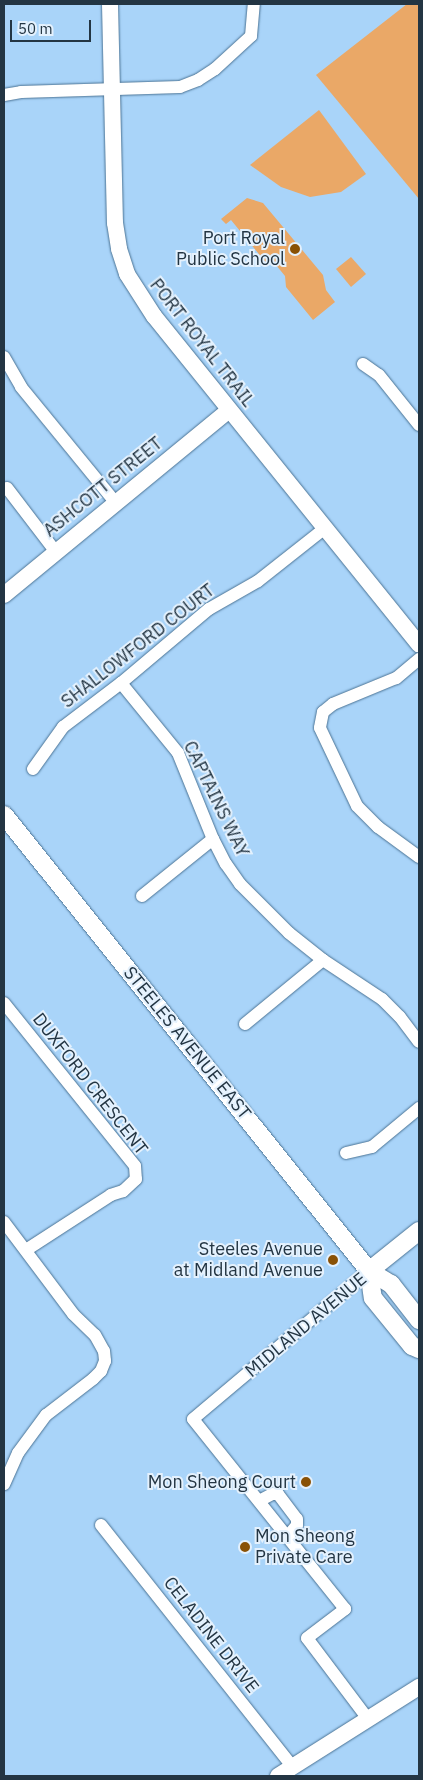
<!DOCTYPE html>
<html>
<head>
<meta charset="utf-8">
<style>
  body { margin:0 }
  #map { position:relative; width:423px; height:1780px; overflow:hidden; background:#a9d4f9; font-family:"IBM Plex Sans",sans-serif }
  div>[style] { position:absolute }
  .green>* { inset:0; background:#eaa867 }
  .roads { filter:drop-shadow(0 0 1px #4b7394) drop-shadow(0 0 1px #4b7394) }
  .minor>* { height:12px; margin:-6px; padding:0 6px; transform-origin:6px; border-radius:6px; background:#fff }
  .tertiary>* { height:16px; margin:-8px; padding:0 8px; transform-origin:8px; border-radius:8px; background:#fff }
  .secondary>* { height:18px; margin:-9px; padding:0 9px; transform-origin:9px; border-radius:9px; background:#fff }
  .dots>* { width:14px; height:14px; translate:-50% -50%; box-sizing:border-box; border:2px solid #e4f1fd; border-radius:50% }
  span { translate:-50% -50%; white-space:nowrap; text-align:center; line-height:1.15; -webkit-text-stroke:4px #e4f1fd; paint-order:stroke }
  .poi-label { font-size:18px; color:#233543 }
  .right { translate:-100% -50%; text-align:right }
  .left { translate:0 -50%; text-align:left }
  .street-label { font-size:18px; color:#233543 }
  .frame { position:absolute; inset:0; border:5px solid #233543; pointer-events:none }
  .scale { position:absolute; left:10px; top:20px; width:81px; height:22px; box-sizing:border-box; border:2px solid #233543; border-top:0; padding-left:6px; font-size:15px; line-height:18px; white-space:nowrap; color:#233543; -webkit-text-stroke:4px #e4f1fd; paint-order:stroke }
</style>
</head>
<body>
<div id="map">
  <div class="green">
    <i style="clip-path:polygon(407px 4px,419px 4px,419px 199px,316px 75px)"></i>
    <i style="clip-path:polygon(319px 110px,366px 174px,341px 192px,310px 197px,281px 187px,250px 165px)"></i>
    <i style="clip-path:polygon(247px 198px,263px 203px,323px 275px,326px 290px,335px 302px,313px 320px,286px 287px,285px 276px,276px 265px,267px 264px,231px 220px,226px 224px,221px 219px)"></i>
    <i style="clip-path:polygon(351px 257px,366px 274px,351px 287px,336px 269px)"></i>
  </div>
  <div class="roads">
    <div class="minor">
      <i style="left:4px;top:95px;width:17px;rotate:-10deg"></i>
      <i style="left:21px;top:92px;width:159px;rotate:-1.8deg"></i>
      <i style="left:180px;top:87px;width:19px;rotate:-21deg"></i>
      <i style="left:198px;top:80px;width:20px;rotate:-33deg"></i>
      <i style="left:215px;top:69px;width:49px;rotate:-42.5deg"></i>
      <i style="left:251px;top:36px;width:32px;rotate:-85deg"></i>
      <i style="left:4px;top:357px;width:34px;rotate:60deg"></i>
      <i style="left:21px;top:387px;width:150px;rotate:50.7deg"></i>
      <i style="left:363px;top:364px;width:19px;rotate:35deg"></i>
      <i style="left:379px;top:375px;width:64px;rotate:51.3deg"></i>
      <i style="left:7px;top:488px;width:81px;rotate:52.6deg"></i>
      <i style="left:419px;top:659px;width:30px;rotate:140deg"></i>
      <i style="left:396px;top:678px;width:68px;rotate:157.6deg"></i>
      <i style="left:333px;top:704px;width:13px;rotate:141deg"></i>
      <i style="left:323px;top:712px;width:16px;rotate:101deg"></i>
      <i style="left:320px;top:728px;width:86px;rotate:64.6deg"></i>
      <i style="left:357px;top:806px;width:30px;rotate:45deg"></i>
      <i style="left:378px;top:827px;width:51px;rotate:36.2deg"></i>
      <i style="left:121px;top:683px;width:90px;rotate:50.8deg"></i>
      <i style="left:178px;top:753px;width:93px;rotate:67.9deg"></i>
      <i style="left:213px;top:839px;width:28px;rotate:63deg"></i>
      <i style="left:226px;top:864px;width:24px;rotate:55deg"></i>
      <i style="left:240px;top:884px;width:69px;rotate:45deg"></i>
      <i style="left:289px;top:933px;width:43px;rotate:38.5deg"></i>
      <i style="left:323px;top:960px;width:71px;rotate:33.5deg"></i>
      <i style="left:382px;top:999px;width:25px;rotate:45deg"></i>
      <i style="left:400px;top:1017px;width:31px;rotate:53deg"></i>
      <i style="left:33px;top:769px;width:52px;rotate:-54.5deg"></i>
      <i style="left:63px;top:727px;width:73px;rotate:-37.2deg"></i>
      <i style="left:121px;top:683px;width:115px;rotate:-40.1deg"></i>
      <i style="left:209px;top:609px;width:56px;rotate:-29.7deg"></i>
      <i style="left:258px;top:581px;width:85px;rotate:-38.3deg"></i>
      <i style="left:142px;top:896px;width:91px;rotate:-38.8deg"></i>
      <i style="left:4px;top:1003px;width:209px;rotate:51.2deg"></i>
      <i style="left:135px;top:1166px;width:13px;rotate:86deg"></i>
      <i style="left:136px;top:1179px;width:18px;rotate:137deg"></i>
      <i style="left:123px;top:1191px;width:13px;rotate:162deg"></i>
      <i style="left:111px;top:1195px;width:101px;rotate:147.1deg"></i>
      <i style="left:245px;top:1024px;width:101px;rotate:-39.4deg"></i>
      <i style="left:346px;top:1153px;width:27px;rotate:-13deg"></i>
      <i style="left:372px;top:1147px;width:61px;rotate:-39.7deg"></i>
      <i style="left:4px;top:1222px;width:115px;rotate:53.1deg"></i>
      <i style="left:73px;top:1314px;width:30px;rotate:44deg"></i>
      <i style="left:95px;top:1335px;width:18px;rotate:61deg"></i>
      <i style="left:104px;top:1351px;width:10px;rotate:84deg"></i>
      <i style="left:105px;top:1361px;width:11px;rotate:112deg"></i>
      <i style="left:101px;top:1371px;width:11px;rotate:135deg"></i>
      <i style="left:93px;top:1379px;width:59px;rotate:142.5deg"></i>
      <i style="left:46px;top:1415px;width:47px;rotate:126.4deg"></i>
      <i style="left:18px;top:1453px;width:34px;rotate:114deg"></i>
      <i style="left:259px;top:1501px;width:15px;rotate:-28deg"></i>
      <i style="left:272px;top:1494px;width:6px"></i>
      <i style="left:278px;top:1494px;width:31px;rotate:53deg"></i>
      <i style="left:297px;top:1519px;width:6px;rotate:90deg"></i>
      <i style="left:297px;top:1525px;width:16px;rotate:130deg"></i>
      <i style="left:101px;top:1525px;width:309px;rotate:51.6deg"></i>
      <i style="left:368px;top:1719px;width:101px;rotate:-127deg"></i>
      <i style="left:307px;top:1638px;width:48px;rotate:-37.3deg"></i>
      <i style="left:345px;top:1609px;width:243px;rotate:-128.7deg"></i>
      <i style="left:193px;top:1419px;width:230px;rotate:-40.1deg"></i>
    </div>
    <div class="tertiary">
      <i style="left:110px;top:4px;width:219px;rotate:88.7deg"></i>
      <i style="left:115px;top:223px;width:26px;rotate:81deg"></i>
      <i style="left:119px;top:249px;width:26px;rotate:72deg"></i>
      <i style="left:127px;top:274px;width:50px;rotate:57.3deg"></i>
      <i style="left:154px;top:316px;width:422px;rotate:51.1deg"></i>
      <i style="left:4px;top:595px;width:290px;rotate:-39.4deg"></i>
      <i style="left:278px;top:1776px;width:167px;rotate:-32.3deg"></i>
    </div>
    <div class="secondary">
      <i style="left:4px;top:815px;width:584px;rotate:51.32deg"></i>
      <i style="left:369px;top:1271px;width:26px;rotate:31deg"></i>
      <i style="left:391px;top:1284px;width:46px;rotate:52.1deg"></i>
      <i style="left:369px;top:1271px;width:27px;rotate:82deg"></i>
      <i style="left:373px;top:1298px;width:62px;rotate:50.9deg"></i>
      <i style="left:412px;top:1346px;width:8px;rotate:23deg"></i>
      <i style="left:369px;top:1271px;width:64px;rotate:-38.7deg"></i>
    </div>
  </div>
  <div class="dots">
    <i style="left:295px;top:249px;background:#895105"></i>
    <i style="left:333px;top:1260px;background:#895105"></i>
    <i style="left:306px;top:1482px;background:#895105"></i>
    <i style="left:245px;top:1547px;background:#895105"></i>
  </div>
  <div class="poi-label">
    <span class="right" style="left:285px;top:249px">Port Royal<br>Public School</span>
    <span class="right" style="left:323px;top:1260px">Steeles Avenue<br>at Midland Avenue</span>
    <span class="right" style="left:296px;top:1482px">Mon Sheong Court</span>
    <span class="left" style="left:255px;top:1547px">Mon Sheong<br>Private Care</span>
  </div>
  <div class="street-label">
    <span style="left:202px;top:343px;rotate:52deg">PORT ROYAL TRAIL</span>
    <span style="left:103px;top:487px;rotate:-39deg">ASHCOTT STREET</span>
    <span style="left:138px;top:646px;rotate:-38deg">SHALLOWFORD COURT</span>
    <span style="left:216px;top:799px;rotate:64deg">CAPTAINS WAY</span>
    <span style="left:187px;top:1043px;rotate:51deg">STEELES AVENUE EAST</span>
    <span style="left:90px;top:1084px;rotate:52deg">DUXFORD CRESCENT</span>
    <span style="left:306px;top:1325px;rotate:-40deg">MIDLAND AVENUE</span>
    <span style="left:211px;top:1635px;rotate:52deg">CELADINE DRIVE</span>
  </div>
  <div class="frame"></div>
  <div class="scale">50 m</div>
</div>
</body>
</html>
